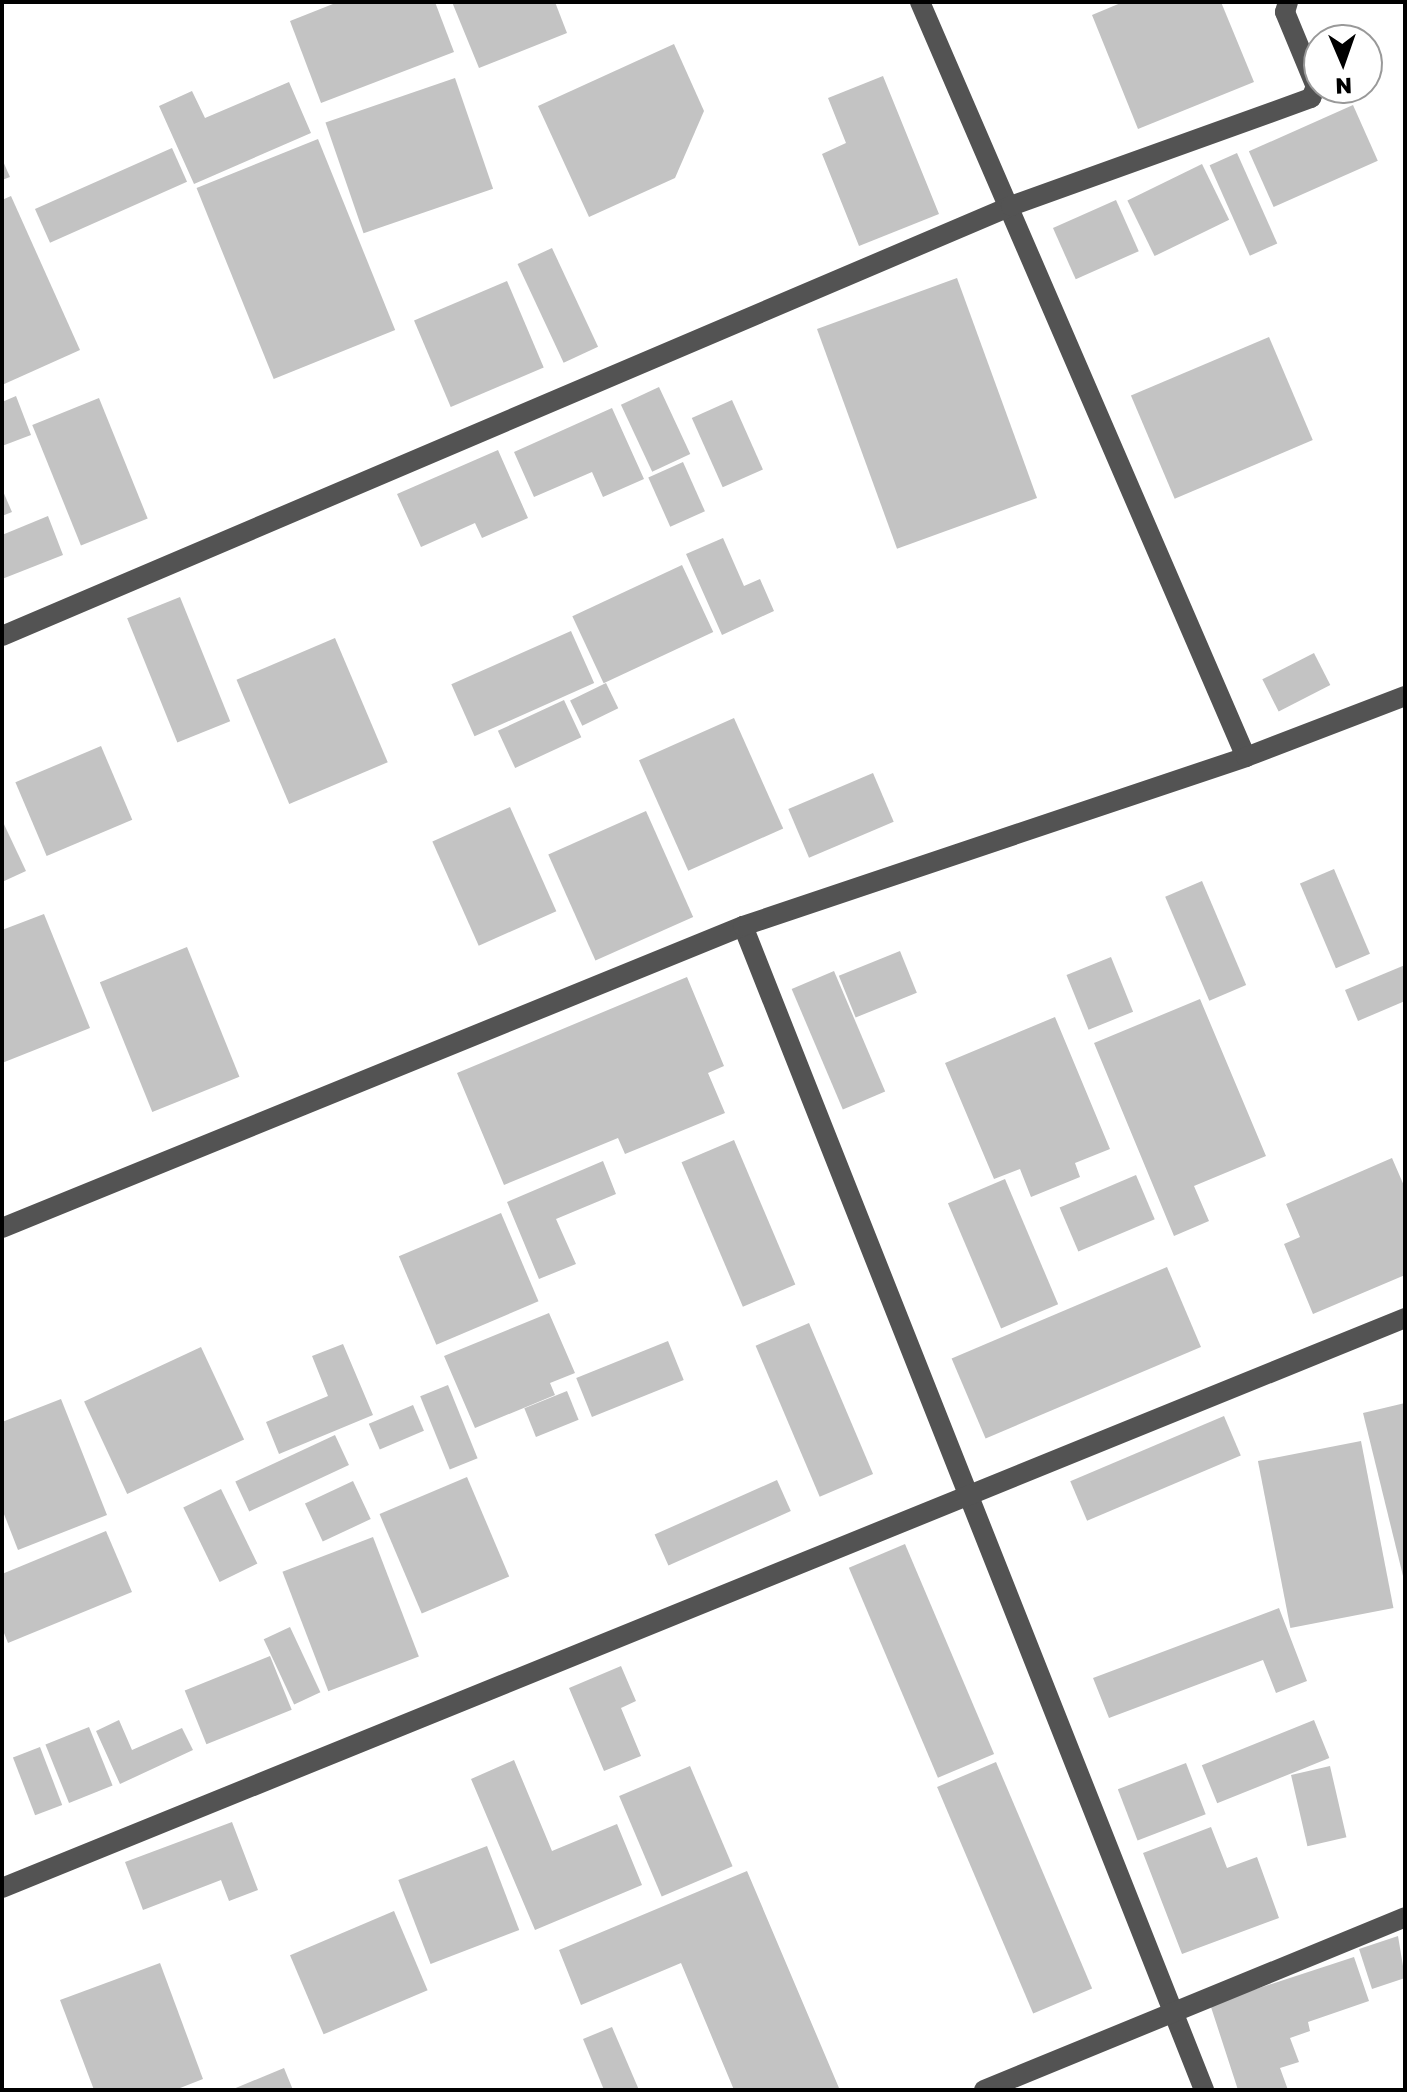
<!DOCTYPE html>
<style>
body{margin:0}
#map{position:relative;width:1407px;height:2092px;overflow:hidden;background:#fff;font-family:"Golos Text",sans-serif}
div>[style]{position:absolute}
.building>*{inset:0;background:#c3c3c3;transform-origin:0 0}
.minor>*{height:20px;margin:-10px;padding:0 10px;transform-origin:10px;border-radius:10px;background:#535353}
span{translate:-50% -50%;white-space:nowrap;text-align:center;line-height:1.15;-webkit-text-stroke:8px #fff;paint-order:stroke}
.frame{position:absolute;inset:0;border:4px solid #000;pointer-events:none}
.north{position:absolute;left:1303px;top:24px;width:80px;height:80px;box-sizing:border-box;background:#fff;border:2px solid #999;border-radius:50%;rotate:178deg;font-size:22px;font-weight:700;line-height:32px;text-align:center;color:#000}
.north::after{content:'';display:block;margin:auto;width:28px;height:36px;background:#000;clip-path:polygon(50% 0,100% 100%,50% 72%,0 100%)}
</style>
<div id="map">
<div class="building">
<i style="clip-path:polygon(338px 2px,435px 2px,454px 52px,321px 103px,290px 21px)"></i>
<i style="clip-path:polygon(452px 2px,555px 2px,567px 33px,479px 68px)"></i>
<i style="clip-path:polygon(1123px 2px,1221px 2px,1254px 82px,1138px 129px,1092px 15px)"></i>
<i style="clip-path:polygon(674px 44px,704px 111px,675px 178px,589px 217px,538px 106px)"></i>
<i style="clip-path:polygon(883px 76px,939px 214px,859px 246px,822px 154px,846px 143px,828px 98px)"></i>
<i style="left:455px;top:78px;width:117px;height:137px;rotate:71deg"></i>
<i style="clip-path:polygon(289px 82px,311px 133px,194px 184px,159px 106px,192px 91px,205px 118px)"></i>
<i style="left:1353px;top:105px;width:61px;height:114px;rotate:66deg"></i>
<i style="left:318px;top:139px;width:206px;height:131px;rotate:68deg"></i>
<i style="left:172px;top:148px;width:37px;height:150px;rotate:66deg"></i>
<i style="left:1237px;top:153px;width:99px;height:30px;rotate:66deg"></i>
<i style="clip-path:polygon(2px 159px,10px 177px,2px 180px)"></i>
<i style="left:1202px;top:164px;width:62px;height:83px;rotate:64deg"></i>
<i style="clip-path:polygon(11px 196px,80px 350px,2px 385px,2px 200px)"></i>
<i style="left:1116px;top:200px;width:56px;height:69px;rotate:66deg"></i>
<i style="left:552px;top:248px;width:109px;height:38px;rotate:65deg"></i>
<i style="left:957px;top:278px;width:234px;height:149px;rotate:70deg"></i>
<i style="left:507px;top:281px;width:94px;height:101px;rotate:67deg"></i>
<i style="left:1269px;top:337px;width:112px;height:150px;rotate:67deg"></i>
<i style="left:659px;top:387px;width:74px;height:42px;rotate:65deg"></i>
<i style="clip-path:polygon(16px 396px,31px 435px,2px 446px,2px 402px)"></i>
<i style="left:99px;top:398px;width:130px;height:72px;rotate:68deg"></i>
<i style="left:732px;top:400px;width:76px;height:44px;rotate:66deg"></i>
<i style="clip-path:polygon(612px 408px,644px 479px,603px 497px,592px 472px,534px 497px,514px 452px)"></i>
<i style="clip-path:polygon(498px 450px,528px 518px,482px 538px,475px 523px,421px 547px,397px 494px)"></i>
<i style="left:683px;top:462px;width:54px;height:38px;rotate:66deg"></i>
<i style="clip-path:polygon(2px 489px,12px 512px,2px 516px)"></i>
<i style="clip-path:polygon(48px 516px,63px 555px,2px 579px,2px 535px)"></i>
<i style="clip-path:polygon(723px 538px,744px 586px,760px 579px,774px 611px,722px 635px,686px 554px)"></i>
<i style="left:682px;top:565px;width:74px;height:121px;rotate:65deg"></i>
<i style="left:180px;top:597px;width:134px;height:57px;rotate:68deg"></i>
<i style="left:571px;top:631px;width:57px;height:131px;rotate:66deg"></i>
<i style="left:335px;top:638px;width:135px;height:107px;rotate:67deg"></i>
<i style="left:1314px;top:653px;width:36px;height:58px;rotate:63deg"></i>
<i style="left:606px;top:683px;width:28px;height:40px;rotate:64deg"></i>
<i style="left:564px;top:700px;width:41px;height:73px;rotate:65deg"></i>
<i style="left:734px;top:718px;width:121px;height:104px;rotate:66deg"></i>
<i style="left:101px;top:746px;width:80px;height:93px;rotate:67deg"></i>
<i style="left:873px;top:773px;width:53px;height:92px;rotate:67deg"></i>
<i style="left:510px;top:807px;width:114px;height:85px;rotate:66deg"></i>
<i style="left:646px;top:811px;width:116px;height:107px;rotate:66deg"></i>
<i style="clip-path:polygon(2px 820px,26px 871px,2px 882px)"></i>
<i style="left:1334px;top:869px;width:92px;height:37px;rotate:67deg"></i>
<i style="left:1202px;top:881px;width:113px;height:40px;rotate:67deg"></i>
<i style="clip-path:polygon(44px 914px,90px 1028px,2px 1063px,2px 930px)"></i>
<i style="left:187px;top:947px;width:140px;height:94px;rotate:68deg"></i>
<i style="left:900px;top:951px;width:45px;height:66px;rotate:68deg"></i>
<i style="left:1111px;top:957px;width:59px;height:48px;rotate:68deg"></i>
<i style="clip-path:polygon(1405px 965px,1405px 1001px,1358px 1021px,1345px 990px)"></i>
<i style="left:834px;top:971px;width:131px;height:46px;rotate:67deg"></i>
<i style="clip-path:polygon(687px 977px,724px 1066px,708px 1073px,725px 1113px,625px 1154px,618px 1138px,504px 1185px,457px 1073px)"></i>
<i style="clip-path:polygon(1200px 999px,1266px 1156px,1194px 1186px,1209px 1221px,1174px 1236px,1094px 1043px)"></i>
<i style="clip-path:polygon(1055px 1017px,1110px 1149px,1075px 1163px,1080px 1177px,1031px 1197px,1020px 1169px,994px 1179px,945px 1063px)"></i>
<i style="left:734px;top:1140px;width:157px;height:57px;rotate:67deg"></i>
<i style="clip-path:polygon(1392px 1158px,1405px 1188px,1405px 1275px,1313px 1314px,1284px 1244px,1300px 1237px,1286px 1204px)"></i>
<i style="clip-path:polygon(603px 1161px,616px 1194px,556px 1219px,576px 1264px,539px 1279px,507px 1202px)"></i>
<i style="left:1136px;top:1175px;width:48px;height:83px;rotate:67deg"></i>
<i style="left:1005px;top:1179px;width:136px;height:62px;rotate:67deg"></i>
<i style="left:501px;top:1213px;width:96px;height:111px;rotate:67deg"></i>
<i style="left:1167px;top:1267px;width:87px;height:234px;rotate:67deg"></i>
<i style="clip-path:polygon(549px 1313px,575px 1373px,550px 1383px,555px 1395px,475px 1428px,444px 1356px)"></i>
<i style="left:809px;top:1323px;width:164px;height:58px;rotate:67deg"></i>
<i style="left:668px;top:1341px;width:42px;height:99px;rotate:68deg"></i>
<i style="clip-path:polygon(343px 1344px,373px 1415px,279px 1454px,266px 1422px,328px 1396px,312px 1356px)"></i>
<i style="left:201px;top:1347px;width:102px;height:129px;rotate:65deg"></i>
<i style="left:448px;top:1385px;width:79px;height:30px;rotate:68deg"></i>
<i style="left:567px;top:1391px;width:31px;height:46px;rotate:68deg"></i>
<i style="clip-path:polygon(61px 1399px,107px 1515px,18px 1550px,2px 1509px,2px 1422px)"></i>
<i style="clip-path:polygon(1405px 1403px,1405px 1580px,1404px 1580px,1363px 1413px)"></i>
<i style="left:413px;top:1405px;width:28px;height:48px;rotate:67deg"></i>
<i style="left:1224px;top:1416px;width:43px;height:167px;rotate:67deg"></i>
<i style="left:335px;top:1435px;width:33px;height:110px;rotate:65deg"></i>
<i style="left:1361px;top:1441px;width:170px;height:105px;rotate:79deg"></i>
<i style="left:467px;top:1477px;width:108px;height:95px;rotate:67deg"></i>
<i style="left:777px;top:1480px;width:34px;height:134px;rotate:66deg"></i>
<i style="left:353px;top:1481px;width:42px;height:53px;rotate:65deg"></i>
<i style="left:221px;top:1489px;width:83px;height:42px;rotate:64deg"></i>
<i style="clip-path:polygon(106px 1531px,132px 1592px,8px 1643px,2px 1628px,2px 1574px)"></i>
<i style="left:373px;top:1537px;width:128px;height:97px;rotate:69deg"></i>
<i style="left:905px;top:1544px;width:228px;height:61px;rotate:67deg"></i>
<i style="clip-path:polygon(1279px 1608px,1307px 1681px,1276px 1693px,1263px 1660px,1109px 1718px,1093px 1678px)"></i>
<i style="left:290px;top:1627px;width:72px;height:29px;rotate:65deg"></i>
<i style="left:270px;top:1656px;width:58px;height:92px;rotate:68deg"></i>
<i style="clip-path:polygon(621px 1666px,636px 1701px,621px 1708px,641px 1756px,604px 1771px,569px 1688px)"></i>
<i style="clip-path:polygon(119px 1720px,132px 1750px,182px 1728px,193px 1750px,120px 1784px,96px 1731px)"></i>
<i style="left:1314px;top:1720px;width:41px;height:121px;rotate:68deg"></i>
<i style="left:89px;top:1727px;width:63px;height:47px;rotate:68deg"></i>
<i style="left:40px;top:1747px;width:62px;height:29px;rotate:69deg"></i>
<i style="clip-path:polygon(514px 1760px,552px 1851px,617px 1824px,642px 1885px,535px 1930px,471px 1779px)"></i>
<i style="left:996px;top:1762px;width:246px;height:64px;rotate:67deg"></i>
<i style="left:1186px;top:1763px;width:55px;height:73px;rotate:69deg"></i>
<i style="left:690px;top:1766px;width:109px;height:77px;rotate:67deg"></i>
<i style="left:1330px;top:1766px;width:73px;height:40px;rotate:77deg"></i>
<i style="clip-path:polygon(232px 1822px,258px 1890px,229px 1901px,221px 1880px,143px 1910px,125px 1862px)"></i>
<i style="clip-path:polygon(1211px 1827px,1227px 1868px,1257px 1857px,1279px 1918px,1182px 1954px,1143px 1853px)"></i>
<i style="left:487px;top:1846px;width:90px;height:95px;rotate:69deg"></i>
<i style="clip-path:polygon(747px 1871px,839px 2088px,834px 2090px,734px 2090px,681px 1963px,581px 2005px,559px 1950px)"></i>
<i style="left:394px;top:1911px;width:86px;height:113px;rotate:67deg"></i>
<i style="clip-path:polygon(1398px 1936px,1405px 1978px,1372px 1989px,1359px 1949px)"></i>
<i style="clip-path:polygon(1354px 1957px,1369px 2001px,1308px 2022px,1310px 2031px,1290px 2038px,1299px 2062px,1280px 2068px,1288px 2090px,1238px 2090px,1210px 2004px)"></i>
<i style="clip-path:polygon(160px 1963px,203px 2079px,175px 2090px,94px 2090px,60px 2000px)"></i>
<i style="clip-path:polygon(612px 2027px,639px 2090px,604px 2090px,583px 2039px)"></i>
<i style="clip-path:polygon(284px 2068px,293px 2090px,231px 2090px)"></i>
</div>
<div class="minor">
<i style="left:920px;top:2px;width:822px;rotate:66.65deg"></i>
<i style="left:2px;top:636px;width:1097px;rotate:-23.08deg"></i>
<i style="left:1011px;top:206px;width:319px;rotate:-19.8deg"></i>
<i style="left:1311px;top:98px;width:12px;rotate:-66deg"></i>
<i style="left:1316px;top:87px;width:81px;rotate:-112.5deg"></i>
<i style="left:1285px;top:12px;width:10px;rotate:-73deg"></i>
<i style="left:743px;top:926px;width:1252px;rotate:68.39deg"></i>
<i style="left:2px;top:1228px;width:800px;rotate:-22.17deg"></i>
<i style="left:743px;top:926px;width:531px;rotate:-18.57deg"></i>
<i style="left:1246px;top:757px;width:170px;rotate:-21deg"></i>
<i style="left:2px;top:1888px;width:1514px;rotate:-22.11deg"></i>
<i style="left:984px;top:2090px;width:455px;rotate:-22.3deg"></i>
</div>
<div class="frame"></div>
<div class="north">N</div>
</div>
